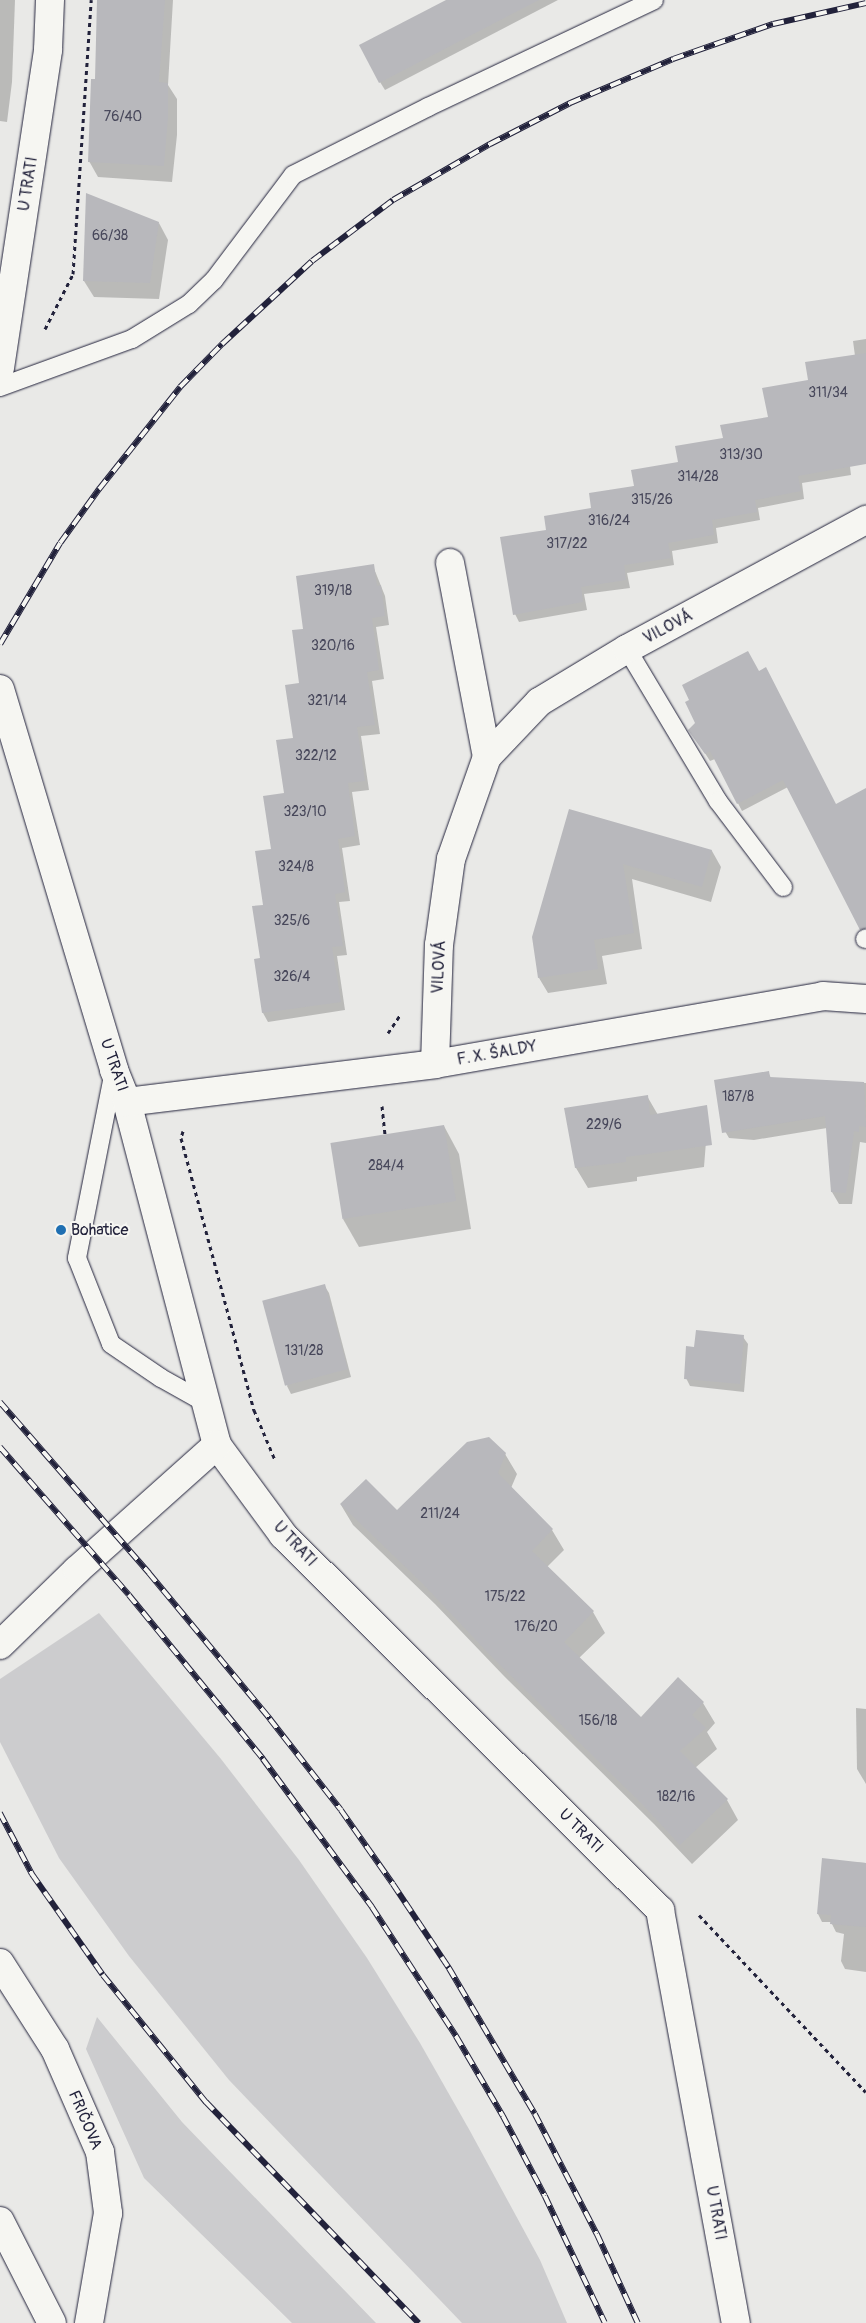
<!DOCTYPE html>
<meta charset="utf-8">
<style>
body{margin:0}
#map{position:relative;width:866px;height:2323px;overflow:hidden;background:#e9e9e7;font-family:Pangolin,sans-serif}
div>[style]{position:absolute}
.green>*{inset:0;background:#ccccce}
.shadow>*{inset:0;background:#0003}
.building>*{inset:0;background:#b8b8bc;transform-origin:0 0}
.path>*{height:3px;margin-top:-1.5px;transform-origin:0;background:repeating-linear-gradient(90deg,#22223b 0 4px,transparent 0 8px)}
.roads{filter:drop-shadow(0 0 1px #22223b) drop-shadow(0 0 1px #22223b)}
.service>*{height:18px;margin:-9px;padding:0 9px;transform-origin:9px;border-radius:9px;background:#f6f6f2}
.minor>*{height:28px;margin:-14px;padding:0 14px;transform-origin:14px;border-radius:14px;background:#f6f6f2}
.rail>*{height:5.5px;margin-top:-2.75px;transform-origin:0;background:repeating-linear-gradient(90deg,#f6f6f2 0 11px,#22223b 0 22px);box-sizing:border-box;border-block:1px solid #22223b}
.dots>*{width:14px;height:14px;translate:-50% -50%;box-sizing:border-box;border:2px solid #f6f6f2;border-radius:50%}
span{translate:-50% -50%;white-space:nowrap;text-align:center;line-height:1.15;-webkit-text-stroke:4px #f6f6f2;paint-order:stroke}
.number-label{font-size:14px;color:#48485b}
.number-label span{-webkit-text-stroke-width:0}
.street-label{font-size:16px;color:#22223b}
.poi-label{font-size:16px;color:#22223b}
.left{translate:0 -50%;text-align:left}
</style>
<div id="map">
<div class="green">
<i style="clip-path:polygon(99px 1613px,221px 1759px,299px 1860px,367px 1958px,420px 2043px,470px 2131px,540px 2260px,567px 2323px,462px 2323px,229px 2080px,129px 1956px,59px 1858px,0 1742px,0 1679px)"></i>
<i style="clip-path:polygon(97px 2017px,182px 2122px,376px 2323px,292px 2323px,144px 2178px,86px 2049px)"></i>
</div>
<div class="shadow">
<i style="clip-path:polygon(0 0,15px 0,12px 82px,7px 122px,0 121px)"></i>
<i style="clip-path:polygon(99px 0,173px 0,168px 85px,177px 99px,177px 135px,172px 182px,98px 177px,89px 161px,96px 80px)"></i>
<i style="clip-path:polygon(449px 0,558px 0,385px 90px,380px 82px)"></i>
<i style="clip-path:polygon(159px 223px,168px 240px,159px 299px,94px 297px,84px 281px)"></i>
<i style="clip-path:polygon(866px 339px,866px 456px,849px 458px,851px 475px,802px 483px,804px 499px,758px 508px,760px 520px,716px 528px,718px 543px,672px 551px,674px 565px,627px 573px,630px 588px,584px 594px,587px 610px,519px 622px,515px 614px,548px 531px,724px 439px,769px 418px,809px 381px,855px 356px,853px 341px)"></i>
<i style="clip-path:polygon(373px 566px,385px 596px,389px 625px,376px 627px,384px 679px,372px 681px,380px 734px,361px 736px,369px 790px,352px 792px,360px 845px,342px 848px,350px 901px,339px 902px,347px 955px,337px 956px,345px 1010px,268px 1022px,263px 1013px,255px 960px,262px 959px,264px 906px,295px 739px,305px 630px)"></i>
<i style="clip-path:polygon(690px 730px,836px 805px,866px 789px,866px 928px,862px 930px,858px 923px,788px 787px,742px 811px,715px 759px,710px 761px)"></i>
<i style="clip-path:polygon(570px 811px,712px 851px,721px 867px,711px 902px,632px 879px,642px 949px,602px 956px,607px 984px,548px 993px,539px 978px)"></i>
<i style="clip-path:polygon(768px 1072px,771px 1078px,866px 1083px,866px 1143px,860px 1142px,852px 1204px,839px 1204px,832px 1192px,827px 1128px,754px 1140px,729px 1138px,722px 1126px)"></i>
<i style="clip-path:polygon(647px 1096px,658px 1115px,707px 1129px,704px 1167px,637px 1177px,637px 1181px,588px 1188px,576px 1168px,565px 1109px)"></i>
<i style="clip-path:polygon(444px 1126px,459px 1154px,471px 1229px,359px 1247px,343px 1219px)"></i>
<i style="clip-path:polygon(324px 1285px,329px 1293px,351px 1377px,291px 1394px,287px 1386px)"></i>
<i style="clip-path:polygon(743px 1337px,748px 1344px,744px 1392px,690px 1386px,686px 1378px,695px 1348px)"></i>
<i style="clip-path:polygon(505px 1454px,517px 1474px,511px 1488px,552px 1530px,564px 1550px,547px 1567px,593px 1612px,605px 1633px,579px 1658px,641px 1719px,678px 1679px,703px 1703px,715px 1723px,707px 1732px,717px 1749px,695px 1768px,727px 1800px,738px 1820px,692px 1864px,654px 1824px,503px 1675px,435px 1604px,353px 1525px,341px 1505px,397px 1512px)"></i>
<i style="clip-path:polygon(856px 1708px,866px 1709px,866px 1784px,857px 1769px)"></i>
<i style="clip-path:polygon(823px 1860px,866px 1863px,866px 1972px,845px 1969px,841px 1961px,844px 1934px,836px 1932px,831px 1922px,822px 1922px,818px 1914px)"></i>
</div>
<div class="building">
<i style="clip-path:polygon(97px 0,165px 0,159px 82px,168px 83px,168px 118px,164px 166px,88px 162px,91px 79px,95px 79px)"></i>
<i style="clip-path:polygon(446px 0,539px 0,379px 83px,359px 45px)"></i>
<i style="clip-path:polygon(86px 193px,159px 222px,150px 283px,83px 281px)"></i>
<i style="clip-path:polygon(866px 353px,866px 464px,798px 476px,801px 491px,755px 500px,757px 512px,712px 520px,714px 535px,668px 543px,671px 558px,624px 565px,626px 580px,581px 587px,583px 602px,513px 615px,500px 537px,546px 530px,544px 516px,591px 508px,589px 493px,634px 486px,631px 470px,678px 462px,675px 446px,723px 438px,720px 425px,768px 417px,762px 388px,808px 380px,805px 362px)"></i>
<i style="clip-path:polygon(374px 564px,377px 586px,381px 585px,385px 616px,372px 618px,379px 670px,367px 672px,375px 725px,357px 727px,365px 781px,348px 783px,355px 836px,338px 839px,345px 892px,335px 894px,343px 946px,332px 947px,341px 1002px,262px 1013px,254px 959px,260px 958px,252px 906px,263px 905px,255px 851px,271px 849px,263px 796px,284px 793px,276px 740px,293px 738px,285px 685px,299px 683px,292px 630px,303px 629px,296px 576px)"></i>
<i style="clip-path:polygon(748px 651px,759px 671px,766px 667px,836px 804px,866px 788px,866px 928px,860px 930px,783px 780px,737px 804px,710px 751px,705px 754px,688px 730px,695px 723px,685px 702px,689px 700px,682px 685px)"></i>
<i style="clip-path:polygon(569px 809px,712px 850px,702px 887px,623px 864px,634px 933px,594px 940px,598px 969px,538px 978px,532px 937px)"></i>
<i style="clip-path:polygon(769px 1071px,770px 1077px,864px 1082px,866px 1127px,859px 1126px,859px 1132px,854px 1131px,846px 1193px,831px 1192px,825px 1116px,722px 1133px,714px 1080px)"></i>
<i style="clip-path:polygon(648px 1095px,650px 1115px,707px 1105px,712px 1145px,626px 1157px,626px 1162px,575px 1168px,564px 1108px)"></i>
<i style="left:444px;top:1125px;width:77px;height:115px;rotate:81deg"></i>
<i style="left:325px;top:1284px;width:88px;height:65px;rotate:75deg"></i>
<i style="clip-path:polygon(696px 1330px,744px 1335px,740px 1384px,684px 1379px,686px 1346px,694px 1347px)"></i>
<i style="clip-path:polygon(489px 1437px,506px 1453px,498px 1473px,553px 1529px,532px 1551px,594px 1611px,564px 1642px,641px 1717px,678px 1677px,704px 1702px,692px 1715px,706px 1728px,680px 1751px,728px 1799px,680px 1845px,641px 1803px,490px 1655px,422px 1583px,340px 1504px,366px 1479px,397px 1510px,467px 1442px)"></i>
<i style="clip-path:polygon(822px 1858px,866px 1863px,866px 1927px,830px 1924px,831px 1915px,817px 1914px)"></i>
</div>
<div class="path">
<i style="left:45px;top:329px;width:62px;rotate:-63deg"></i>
<i style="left:73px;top:274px;width:275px;rotate:-86.2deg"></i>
<i style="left:388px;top:1033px;width:22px;rotate:-56deg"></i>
<i style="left:382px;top:1106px;width:29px;rotate:84deg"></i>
<i style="left:183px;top:1131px;width:7px;rotate:106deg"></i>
<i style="left:181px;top:1138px;width:282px;rotate:75deg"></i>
<i style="left:254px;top:1410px;width:54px;rotate:67.2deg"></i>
<i style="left:699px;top:1915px;width:243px;rotate:46.7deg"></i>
</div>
<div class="roads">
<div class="service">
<i style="left:0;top:387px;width:140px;rotate:-20deg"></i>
<i style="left:132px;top:339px;width:67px;rotate:-31.6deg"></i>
<i style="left:189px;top:304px;width:35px;rotate:-44deg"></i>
<i style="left:214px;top:280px;width:131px;rotate:-53deg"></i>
<i style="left:293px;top:175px;width:151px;rotate:-26.7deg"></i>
<i style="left:428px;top:107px;width:250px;rotate:-25.3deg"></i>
<i style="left:627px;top:649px;width:177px;rotate:59.1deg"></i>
<i style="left:718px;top:801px;width:108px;rotate:52.9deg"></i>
<i style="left:865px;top:939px;width:1px;rotate:-45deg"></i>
<i style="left:114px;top:1071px;width:191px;rotate:101.2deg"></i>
<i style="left:77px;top:1258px;width:92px;rotate:68.4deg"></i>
<i style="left:111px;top:1344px;width:60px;rotate:34.2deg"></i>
<i style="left:161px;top:1378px;width:51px;rotate:29.1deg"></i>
</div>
<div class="minor">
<i style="left:0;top:368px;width:322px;rotate:-81.4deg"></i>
<i style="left:48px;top:50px;width:50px;rotate:-87.7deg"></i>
<i style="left:450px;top:563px;width:197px;rotate:79.2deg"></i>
<i style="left:0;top:689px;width:398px;rotate:73.3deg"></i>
<i style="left:114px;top:1070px;width:35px;rotate:68deg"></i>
<i style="left:127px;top:1102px;width:355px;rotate:75.3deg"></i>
<i style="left:217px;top:1445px;width:112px;rotate:53.7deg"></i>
<i style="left:283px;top:1535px;width:532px;rotate:44.85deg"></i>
<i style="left:660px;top:1910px;width:420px;rotate:79.6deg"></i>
<i style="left:435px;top:1064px;width:119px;rotate:-88.1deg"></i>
<i style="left:439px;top:945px;width:87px;rotate:-82.1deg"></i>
<i style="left:451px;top:859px;width:108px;rotate:-70.6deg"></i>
<i style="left:487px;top:757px;width:76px;rotate:-46.6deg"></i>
<i style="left:539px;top:702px;width:103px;rotate:-31.1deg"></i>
<i style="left:627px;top:649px;width:272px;rotate:-28.4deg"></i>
<i style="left:127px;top:1102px;width:310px;rotate:-7deg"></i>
<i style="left:435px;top:1064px;width:394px;rotate:-9.9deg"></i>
<i style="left:823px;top:996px;width:43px;rotate:4deg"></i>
<i style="left:0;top:1645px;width:107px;rotate:-44.2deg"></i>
<i style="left:77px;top:1570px;width:188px;rotate:-41.8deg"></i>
<i style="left:0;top:1963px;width:102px;rotate:57.4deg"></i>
<i style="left:55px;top:2049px;width:112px;rotate:66.4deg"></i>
<i style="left:100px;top:2152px;width:62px;rotate:82.5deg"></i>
<i style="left:108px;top:2213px;width:112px;rotate:99.8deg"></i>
<i style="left:0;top:2221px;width:114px;rotate:63deg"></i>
</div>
</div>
<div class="rail">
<i style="left:0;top:644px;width:117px;rotate:-59.3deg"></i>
<i style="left:60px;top:543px;width:67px;rotate:-54.2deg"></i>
<i style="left:99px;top:489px;width:130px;rotate:-51.5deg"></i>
<i style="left:180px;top:387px;width:60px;rotate:-45.7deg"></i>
<i style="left:222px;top:344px;width:122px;rotate:-42.7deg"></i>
<i style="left:312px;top:261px;width:101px;rotate:-37deg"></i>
<i style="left:393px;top:200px;width:112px;rotate:-30deg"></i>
<i style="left:490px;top:144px;width:90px;rotate:-27.1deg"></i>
<i style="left:570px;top:103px;width:112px;rotate:-23.1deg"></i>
<i style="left:673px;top:59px;width:106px;rotate:-19.3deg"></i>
<i style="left:773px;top:24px;width:95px;rotate:-12.7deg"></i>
<i style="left:0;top:1402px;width:227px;rotate:48.9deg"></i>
<i style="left:149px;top:1573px;width:190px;rotate:50.3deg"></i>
<i style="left:270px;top:1719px;width:115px;rotate:52deg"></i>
<i style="left:341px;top:1810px;width:90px;rotate:54.9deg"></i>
<i style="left:393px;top:1884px;width:101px;rotate:56.3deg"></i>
<i style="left:449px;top:1968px;width:169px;rotate:59.5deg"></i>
<i style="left:535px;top:2114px;width:135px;rotate:62.7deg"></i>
<i style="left:597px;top:2234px;width:98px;rotate:65.3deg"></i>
<i style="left:0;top:1447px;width:196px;rotate:48.9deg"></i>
<i style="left:129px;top:1595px;width:212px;rotate:50.7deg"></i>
<i style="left:263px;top:1759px;width:184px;rotate:53.6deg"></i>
<i style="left:372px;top:1907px;width:154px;rotate:56.9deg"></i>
<i style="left:456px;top:2036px;width:93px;rotate:59.6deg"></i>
<i style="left:503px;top:2116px;width:90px;rotate:62.3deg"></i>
<i style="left:545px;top:2196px;width:140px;rotate:64.7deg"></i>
<i style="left:0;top:1813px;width:69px;rotate:62.3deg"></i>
<i style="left:32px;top:1874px;width:123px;rotate:54.9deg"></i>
<i style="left:103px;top:1975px;width:164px;rotate:51deg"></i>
<i style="left:206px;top:2102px;width:307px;rotate:46.1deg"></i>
</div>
<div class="dots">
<i style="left:61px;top:1230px;background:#1f6fb2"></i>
</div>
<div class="number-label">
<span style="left:123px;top:117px">76/40</span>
<span style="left:110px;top:236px">66/38</span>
<span style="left:828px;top:393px">311/34</span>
<span style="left:741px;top:455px">313/30</span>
<span style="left:698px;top:477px">314/28</span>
<span style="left:652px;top:500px">315/26</span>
<span style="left:609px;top:521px">316/24</span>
<span style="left:567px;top:544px">317/22</span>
<span style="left:333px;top:591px">319/18</span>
<span style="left:333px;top:646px">320/16</span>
<span style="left:327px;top:701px">321/14</span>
<span style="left:316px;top:756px">322/12</span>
<span style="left:305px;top:812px">323/10</span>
<span style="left:296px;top:867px">324/8</span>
<span style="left:292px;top:921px">325/6</span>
<span style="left:292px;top:977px">326/4</span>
<span style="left:738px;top:1097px">187/8</span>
<span style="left:604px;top:1125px">229/6</span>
<span style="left:386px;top:1166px">284/4</span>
<span style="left:304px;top:1351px">131/28</span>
<span style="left:440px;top:1514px">211/24</span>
<span style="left:505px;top:1597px">175/22</span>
<span style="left:536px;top:1627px">176/20</span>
<span style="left:598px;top:1721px">156/18</span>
<span style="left:676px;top:1797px">182/16</span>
</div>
<div class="street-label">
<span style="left:28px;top:184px;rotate:-81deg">U TRATI</span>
<span style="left:668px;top:627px;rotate:-28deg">VILOVÁ</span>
<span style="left:439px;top:967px;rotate:-87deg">VILOVÁ</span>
<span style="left:497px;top:1053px;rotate:-10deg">F. X. ŠALDY</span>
<span style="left:114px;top:1065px;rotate:71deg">U TRATI</span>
<span style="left:295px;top:1544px;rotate:47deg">U TRATI</span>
<span style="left:581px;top:1831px;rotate:45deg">U TRATI</span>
<span style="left:85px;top:2120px;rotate:67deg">FRIČOVA</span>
<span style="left:716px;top:2213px;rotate:80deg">U TRATI</span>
</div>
<div class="poi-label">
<span class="left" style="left:71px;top:1230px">Bohatice</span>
</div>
</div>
